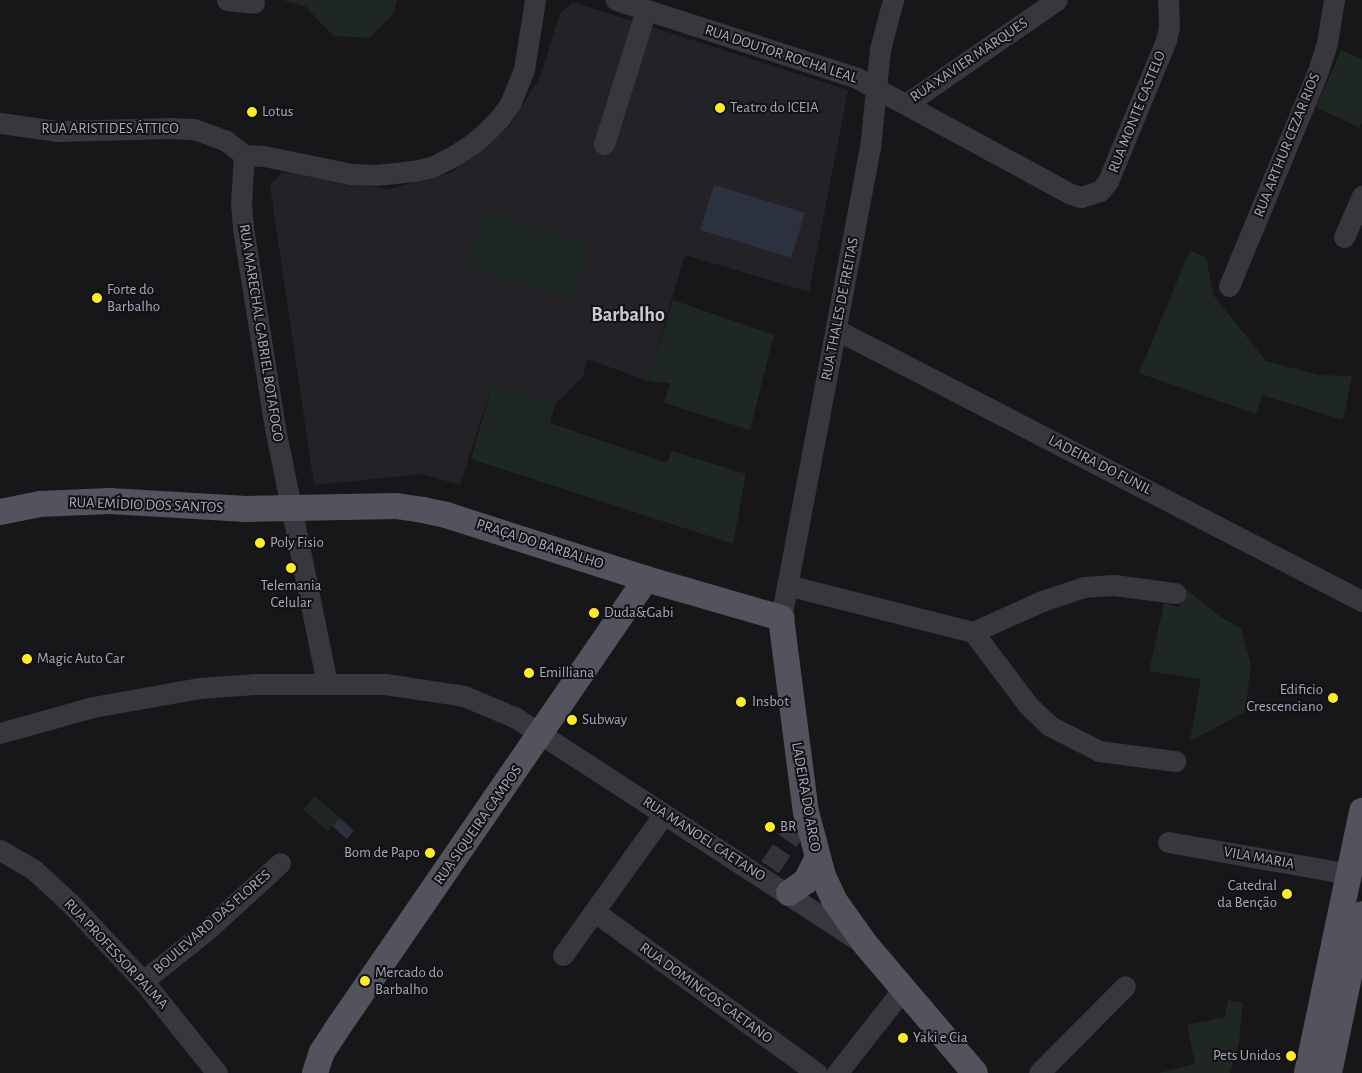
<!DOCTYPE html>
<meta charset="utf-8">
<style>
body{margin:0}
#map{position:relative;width:1362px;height:1073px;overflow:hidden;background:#171619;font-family:"Alegreya Sans",sans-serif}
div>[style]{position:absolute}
.built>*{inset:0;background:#232226}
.green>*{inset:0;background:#1e2721;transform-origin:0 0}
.water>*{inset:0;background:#2b313e;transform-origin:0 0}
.minor-tunnel>*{height:21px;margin-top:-10.5px;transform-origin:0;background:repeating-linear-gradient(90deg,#343339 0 21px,transparent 0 32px)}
.minor>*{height:21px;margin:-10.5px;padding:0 10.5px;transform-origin:10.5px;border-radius:10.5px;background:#38373e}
.major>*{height:26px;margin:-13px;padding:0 13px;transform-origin:13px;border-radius:13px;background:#53535d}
.dots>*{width:14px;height:14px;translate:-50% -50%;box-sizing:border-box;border:2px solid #121114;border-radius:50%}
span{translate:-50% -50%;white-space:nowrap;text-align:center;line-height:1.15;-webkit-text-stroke:4px #121114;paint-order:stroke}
.street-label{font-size:15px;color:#a7a8ba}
.poi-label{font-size:15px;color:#a7a8ba}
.left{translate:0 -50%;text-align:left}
.right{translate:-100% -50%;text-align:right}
.district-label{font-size:20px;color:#c9c9d5;font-weight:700}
</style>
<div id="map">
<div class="built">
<i style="clip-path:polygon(573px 2px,848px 90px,809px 292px,685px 255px,648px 381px,587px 359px,583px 376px,555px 405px,492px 385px,460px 485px,422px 474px,314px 485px,270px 186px,282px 172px,389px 189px,451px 173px,511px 124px,540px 77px,560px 13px)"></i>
</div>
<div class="green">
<i style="clip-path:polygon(283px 0,397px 0,393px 14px,370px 38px,333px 36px,306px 7px)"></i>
<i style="clip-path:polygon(1341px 50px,1362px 59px,1362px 123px,1359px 128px,1316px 107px)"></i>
<i style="left:485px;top:212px;width:108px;height:56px;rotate:18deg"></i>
<i style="clip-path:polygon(1190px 250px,1206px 258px,1214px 296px,1266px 361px,1319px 375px,1352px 376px,1343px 420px,1262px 395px,1256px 414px,1139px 373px)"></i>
<i style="clip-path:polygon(673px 300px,774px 335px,750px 430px,664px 403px,670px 383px,648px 381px)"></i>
<i style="clip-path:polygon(492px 385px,555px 405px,550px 423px,667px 463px,672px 451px,746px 474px,733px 544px,471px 459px)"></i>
<i style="clip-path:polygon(1186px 589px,1221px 617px,1241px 628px,1251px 665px,1245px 712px,1190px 741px,1201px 679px,1149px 671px,1164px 603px,1179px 607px)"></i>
<i style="left:315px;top:796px;width:33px;height:18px;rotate:41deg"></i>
<i style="clip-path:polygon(1228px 1000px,1243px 1003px,1239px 1042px,1230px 1073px,1158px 1073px,1195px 1064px,1187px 1025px,1225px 1017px)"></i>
</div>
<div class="water">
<i style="left:714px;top:185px;width:95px;height:47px;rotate:17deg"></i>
<i style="left:340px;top:818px;width:19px;height:11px;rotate:43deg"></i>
</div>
<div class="minor-tunnel">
<i style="left:770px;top:867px;width:50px;rotate:-56.3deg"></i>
</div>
<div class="minor">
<i style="left:227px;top:0;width:27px;rotate:6deg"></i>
<i style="left:616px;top:0;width:253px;rotate:17.9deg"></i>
<i style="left:857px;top:78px;width:243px;rotate:28.5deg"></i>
<i style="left:1071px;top:194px;width:10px;rotate:17deg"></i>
<i style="left:1081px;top:197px;width:20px;rotate:-18deg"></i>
<i style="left:1100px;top:191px;width:13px;rotate:-51deg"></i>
<i style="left:1108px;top:181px;width:152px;rotate:-67.6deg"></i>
<i style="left:1166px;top:40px;width:13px;rotate:-77deg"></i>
<i style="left:1169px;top:27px;width:27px;rotate:-92deg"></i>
<i style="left:906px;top:104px;width:183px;rotate:-34.6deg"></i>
<i style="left:0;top:123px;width:59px;rotate:7.9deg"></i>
<i style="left:58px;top:131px;width:114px;rotate:-1.5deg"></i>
<i style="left:172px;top:128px;width:22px;rotate:3deg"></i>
<i style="left:194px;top:129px;width:33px;rotate:20deg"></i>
<i style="left:225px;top:140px;width:24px;rotate:38deg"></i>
<i style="left:604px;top:144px;width:140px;rotate:-72.6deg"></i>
<i style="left:244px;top:155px;width:49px;rotate:93.5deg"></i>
<i style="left:241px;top:204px;width:24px;rotate:85deg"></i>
<i style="left:243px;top:228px;width:208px;rotate:80.9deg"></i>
<i style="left:276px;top:433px;width:255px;rotate:78.5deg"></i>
<i style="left:244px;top:155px;width:20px;rotate:3deg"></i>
<i style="left:264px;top:156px;width:89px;rotate:11.7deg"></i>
<i style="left:351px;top:174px;width:25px;rotate:2deg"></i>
<i style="left:376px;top:175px;width:38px;rotate:-6deg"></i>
<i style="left:414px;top:171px;width:18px;rotate:-13deg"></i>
<i style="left:432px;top:167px;width:20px;rotate:-27deg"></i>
<i style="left:450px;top:158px;width:25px;rotate:-32deg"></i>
<i style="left:471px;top:145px;width:23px;rotate:-41deg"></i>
<i style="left:488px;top:130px;width:16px;rotate:-45deg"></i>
<i style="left:499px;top:119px;width:19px;rotate:-54deg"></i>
<i style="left:510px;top:104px;width:38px;rotate:-68deg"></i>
<i style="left:524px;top:69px;width:70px;rotate:-80.9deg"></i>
<i style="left:1344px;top:237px;width:45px;rotate:-66.3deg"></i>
<i style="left:1229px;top:286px;width:230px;rotate:-67.5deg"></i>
<i style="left:1317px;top:74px;width:33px;rotate:-72deg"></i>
<i style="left:1327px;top:43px;width:44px;rotate:-80.8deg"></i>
<i style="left:837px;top:330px;width:591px;rotate:27.3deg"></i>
<i style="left:787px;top:585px;width:192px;rotate:14.2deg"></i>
<i style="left:781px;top:618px;width:478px;rotate:-79.3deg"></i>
<i style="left:870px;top:148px;width:100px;rotate:-84.2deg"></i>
<i style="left:880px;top:49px;width:51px;rotate:-75.1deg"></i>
<i style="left:973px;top:632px;width:91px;rotate:53deg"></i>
<i style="left:1028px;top:705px;width:30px;rotate:44deg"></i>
<i style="left:1050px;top:726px;width:55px;rotate:27deg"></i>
<i style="left:1099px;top:751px;width:77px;rotate:7.5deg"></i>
<i style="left:973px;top:632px;width:76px;rotate:-24.2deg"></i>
<i style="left:1042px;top:601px;width:44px;rotate:-18.4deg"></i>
<i style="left:1084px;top:587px;width:30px;rotate:-4deg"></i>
<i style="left:1114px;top:585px;width:62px;rotate:7.5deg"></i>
<i style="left:0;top:733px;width:97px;rotate:-15.6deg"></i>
<i style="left:93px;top:707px;width:109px;rotate:-10.1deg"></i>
<i style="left:200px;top:688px;width:56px;rotate:-4.1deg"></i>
<i style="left:256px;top:684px;width:129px"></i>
<i style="left:385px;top:684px;width:80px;rotate:8.6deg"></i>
<i style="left:464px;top:696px;width:56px;rotate:22.9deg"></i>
<i style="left:516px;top:718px;width:408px;rotate:33deg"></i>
<i style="left:1168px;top:842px;width:184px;rotate:10deg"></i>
<i style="left:0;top:850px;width:39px;rotate:30deg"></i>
<i style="left:34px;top:870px;width:47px;rotate:42.4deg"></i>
<i style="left:69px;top:902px;width:108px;rotate:46.9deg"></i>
<i style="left:143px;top:981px;width:118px;rotate:51.2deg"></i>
<i style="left:595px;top:912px;width:274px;rotate:36deg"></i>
<i style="left:563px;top:955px;width:173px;rotate:-54.4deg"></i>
<i style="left:143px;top:981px;width:82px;rotate:-38.6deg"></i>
<i style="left:207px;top:930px;width:99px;rotate:-42.5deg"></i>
<i style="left:837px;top:1073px;width:107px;rotate:-51.8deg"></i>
<i style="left:1039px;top:1073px;width:122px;rotate:-45.3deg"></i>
</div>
<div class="major">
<i style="left:0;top:512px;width:41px;rotate:-11.3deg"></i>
<i style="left:40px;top:504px;width:70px;rotate:-2.5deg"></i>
<i style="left:110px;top:501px;width:136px;rotate:3.4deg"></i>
<i style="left:246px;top:509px;width:150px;rotate:-1.1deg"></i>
<i style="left:396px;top:506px;width:27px;rotate:8deg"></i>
<i style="left:423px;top:510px;width:24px;rotate:12deg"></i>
<i style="left:446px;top:515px;width:210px;rotate:17.7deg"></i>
<i style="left:646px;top:579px;width:141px;rotate:16.1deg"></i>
<i style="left:781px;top:618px;width:196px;rotate:82.7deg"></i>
<i style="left:806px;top:812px;width:66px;rotate:75.1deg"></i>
<i style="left:823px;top:876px;width:26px;rotate:65deg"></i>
<i style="left:834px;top:900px;width:55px;rotate:54.6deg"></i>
<i style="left:866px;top:945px;width:168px;rotate:49.6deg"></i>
<i style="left:789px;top:893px;width:21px;rotate:-35deg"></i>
<i style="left:806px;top:881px;width:25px;rotate:-63deg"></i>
<i style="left:315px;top:1073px;width:22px;rotate:-72deg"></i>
<i style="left:322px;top:1052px;width:35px;rotate:-57deg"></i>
<i style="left:341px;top:1023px;width:539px;rotate:-55.51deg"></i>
<i style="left:1307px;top:1073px;width:268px;rotate:-78.1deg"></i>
<i style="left:1329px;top:1073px;width:162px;rotate:-78.3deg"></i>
</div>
<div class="dots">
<i style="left:720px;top:108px;background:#ffeb28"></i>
<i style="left:252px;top:112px;background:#ffeb28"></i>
<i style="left:97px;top:298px;background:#ffeb28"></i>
<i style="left:260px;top:543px;background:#ffeb28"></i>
<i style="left:291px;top:568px;background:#ffeb28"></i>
<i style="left:594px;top:613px;background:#ffeb28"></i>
<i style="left:27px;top:659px;background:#ffeb28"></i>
<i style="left:529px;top:673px;background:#ffeb28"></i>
<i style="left:1333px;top:698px;background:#ffeb28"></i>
<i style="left:741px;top:702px;background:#ffeb28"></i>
<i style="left:572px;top:720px;background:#ffeb28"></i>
<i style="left:770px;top:827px;background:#ffeb28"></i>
<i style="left:430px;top:853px;background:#ffeb28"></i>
<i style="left:1287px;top:894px;background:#ffeb28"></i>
<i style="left:365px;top:981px;background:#ffeb28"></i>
<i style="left:903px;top:1038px;background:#ffeb28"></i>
<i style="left:1291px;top:1056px;background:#ffeb28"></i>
</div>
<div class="street-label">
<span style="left:781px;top:54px;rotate:18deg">RUA DOUTOR ROCHA LEAL</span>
<span style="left:969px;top:60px;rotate:-34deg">RUA XAVIER MARQUES</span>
<span style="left:1137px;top:112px;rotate:-68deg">RUA MONTE CASTELO</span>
<span style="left:110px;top:129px">RUA ARISTIDES ÁTTICO</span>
<span style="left:1287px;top:145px;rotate:-68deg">RUA ARTHUR CEZAR RIOS</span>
<span style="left:840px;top:309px;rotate:-79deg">RUA THALES DE FREITAS</span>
<span style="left:261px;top:333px;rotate:81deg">RUA MARECHAL GABRIEL BOTAFOGO</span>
<span style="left:1100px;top:465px;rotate:27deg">LADEIRA DO FUNIL</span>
<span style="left:146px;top:505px;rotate:2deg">RUA EMÍDIO DOS SANTOS</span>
<span style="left:540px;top:544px;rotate:18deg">PRAÇA DO BARBALHO</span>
<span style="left:806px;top:797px;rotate:80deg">LADEIRA DO ARCO</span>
<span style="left:478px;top:825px;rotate:-55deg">RUA SIQUEIRA CAMPOS</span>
<span style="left:704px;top:839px;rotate:33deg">RUA MANOEL CAETANO</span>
<span style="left:1259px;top:858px;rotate:10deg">VILA MARIA</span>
<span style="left:212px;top:922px;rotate:-41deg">BOULEVARD DAS FLORES</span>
<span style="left:116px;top:954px;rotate:47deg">RUA PROFESSOR PALMA</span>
<span style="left:706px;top:993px;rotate:36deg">RUA DOMINGOS CAETANO</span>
</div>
<div class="poi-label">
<span class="left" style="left:730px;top:108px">Teatro do ICEIA</span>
<span class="left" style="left:262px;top:112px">Lotus</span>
<span class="left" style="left:107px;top:298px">Forte do<br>Barbalho</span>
<span class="left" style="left:270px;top:543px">Poly Fisio</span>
<span style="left:291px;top:594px">Telemania<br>Celular</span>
<span class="left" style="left:604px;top:613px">Duda&amp;Gabi</span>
<span class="left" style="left:37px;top:659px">Magic Auto Car</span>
<span class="left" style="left:539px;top:673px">Emilliana</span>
<span class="right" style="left:1323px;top:698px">Edificio<br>Crescenciano</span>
<span class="left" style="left:752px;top:702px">Insbot</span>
<span class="left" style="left:582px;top:720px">Subway</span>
<span class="left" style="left:780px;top:827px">BR</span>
<span class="right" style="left:420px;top:853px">Bom de Papo</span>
<span class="right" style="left:1277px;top:894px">Catedral<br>da Benção</span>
<span class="left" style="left:375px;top:981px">Mercado do<br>Barbalho</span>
<span class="left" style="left:913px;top:1038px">Yaki e Cia</span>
<span class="right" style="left:1281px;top:1056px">Pets Unidos</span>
</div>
<div class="district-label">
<span style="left:628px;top:315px">Barbalho</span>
</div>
</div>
